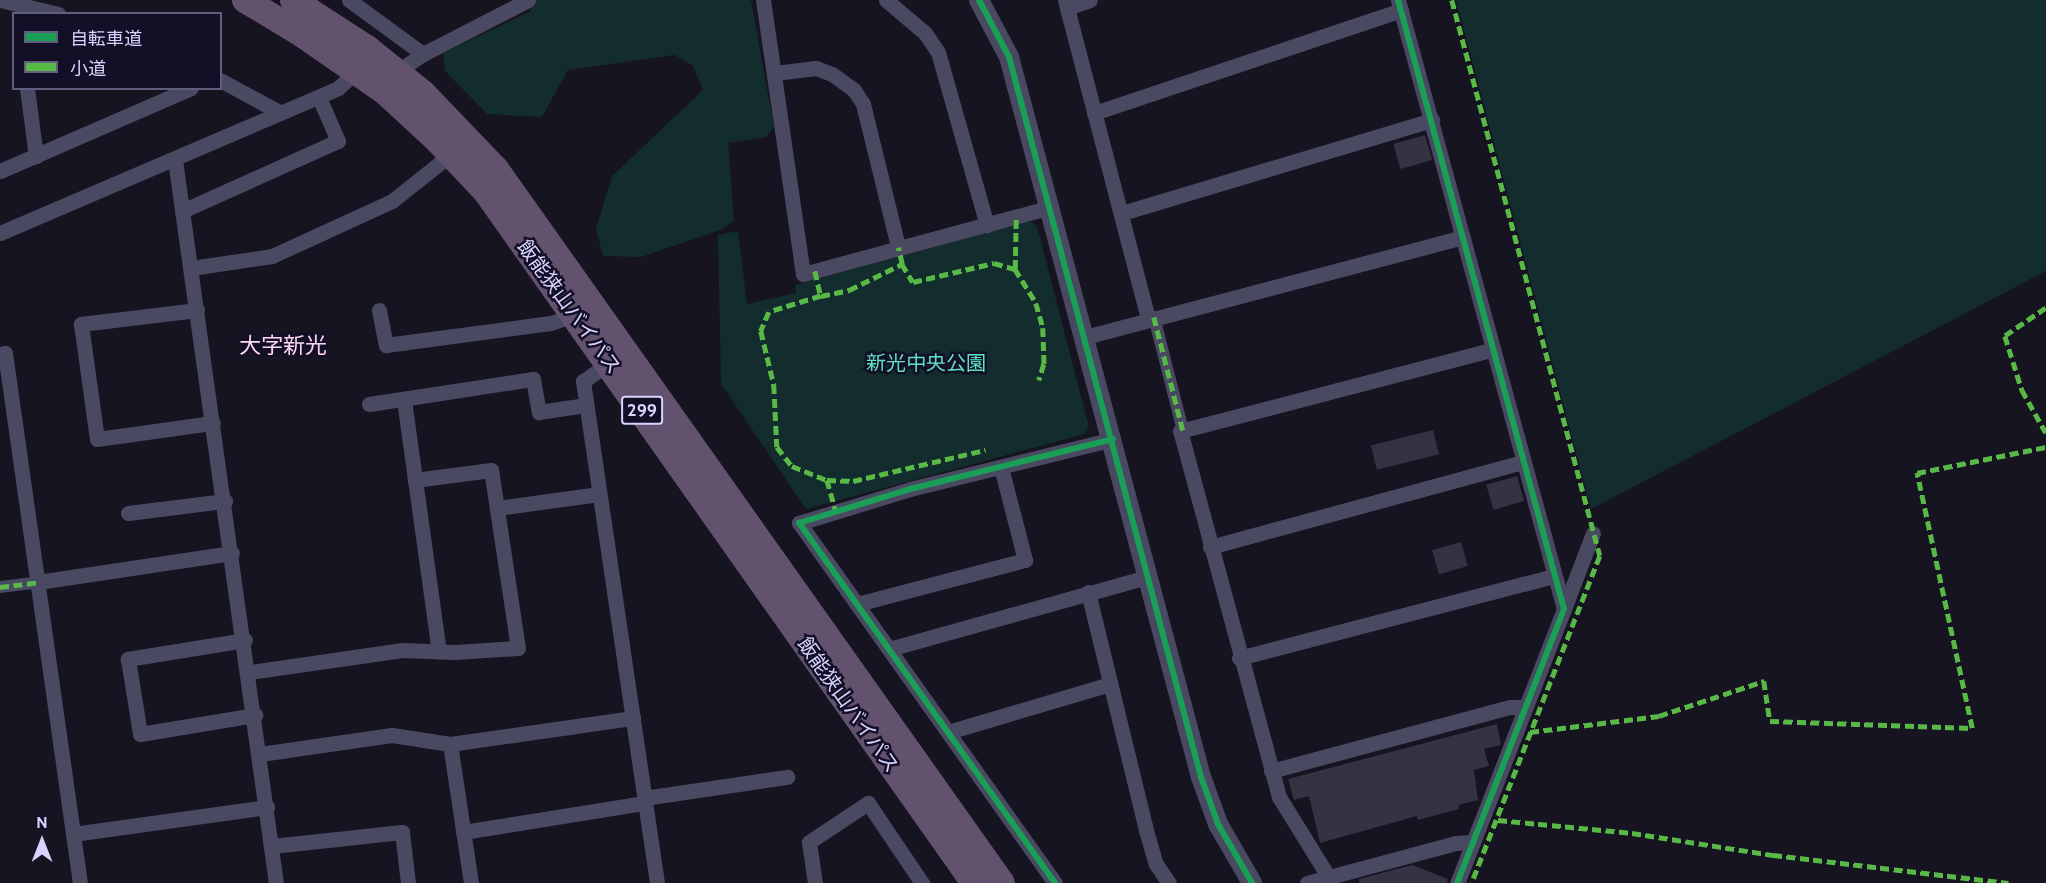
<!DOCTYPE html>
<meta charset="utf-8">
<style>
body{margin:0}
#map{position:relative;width:2046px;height:883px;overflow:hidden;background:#161421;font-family:Cabin,"Noto Sans JP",sans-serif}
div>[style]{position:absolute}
.green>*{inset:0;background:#132c2d}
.building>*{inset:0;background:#343243;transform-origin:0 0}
.pedestrian>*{height:12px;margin:-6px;padding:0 6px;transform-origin:6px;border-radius:6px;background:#4a4962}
.minor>*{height:15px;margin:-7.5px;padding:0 7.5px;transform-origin:7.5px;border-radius:7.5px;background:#4a4962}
.tertiary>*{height:20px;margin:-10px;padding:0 10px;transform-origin:10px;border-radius:10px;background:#4a4962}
.trunk>*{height:26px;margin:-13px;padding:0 13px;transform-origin:13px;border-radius:13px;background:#62526e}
.quiet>*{height:4.5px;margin-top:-2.25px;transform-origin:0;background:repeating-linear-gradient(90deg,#58b947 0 9px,transparent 0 13.5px)}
.cycleway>*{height:6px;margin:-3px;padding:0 3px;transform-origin:3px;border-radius:3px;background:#1a9f57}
span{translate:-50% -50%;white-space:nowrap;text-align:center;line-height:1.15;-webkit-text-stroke:5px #130f26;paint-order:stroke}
.shield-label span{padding:2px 4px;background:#130f26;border:2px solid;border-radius:4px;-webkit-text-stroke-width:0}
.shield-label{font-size:18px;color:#d9d4ff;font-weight:700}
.street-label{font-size:20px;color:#d9d4ff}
.park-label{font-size:20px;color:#5fe0c0}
.quarter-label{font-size:22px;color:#ffd6f0}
.legend{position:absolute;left:12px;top:12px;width:210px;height:78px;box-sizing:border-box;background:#130f26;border:2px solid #625e7d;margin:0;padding:8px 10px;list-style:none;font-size:18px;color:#d9d4ff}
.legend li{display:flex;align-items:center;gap:12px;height:30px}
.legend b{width:30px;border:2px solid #625e7d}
.north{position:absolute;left:12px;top:811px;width:60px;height:60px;-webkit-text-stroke:4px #130f26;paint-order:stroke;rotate:0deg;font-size:16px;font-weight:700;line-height:24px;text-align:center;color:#d9d4ff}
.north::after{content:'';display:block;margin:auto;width:21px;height:27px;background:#d9d4ff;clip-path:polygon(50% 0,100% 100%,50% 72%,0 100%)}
</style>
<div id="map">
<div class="green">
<i style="clip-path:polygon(531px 0,751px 0,774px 127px,766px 137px,728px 143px,734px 220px,723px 229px,641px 257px,603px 256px,596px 229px,612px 176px,703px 90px,693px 66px,675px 55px,568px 70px,542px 117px,487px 114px,445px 71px,443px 53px,531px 11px)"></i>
<i style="clip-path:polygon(1456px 0,2046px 0,2046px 271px,1591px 509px)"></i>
<i style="clip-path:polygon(1030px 221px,1037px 226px,1089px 427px,1085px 434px,806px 509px,721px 384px,718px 235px,738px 231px,747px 304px,796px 293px,795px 285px)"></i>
</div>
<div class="building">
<i style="left:1425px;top:135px;width:26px;height:33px;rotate:74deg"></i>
<i style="left:1433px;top:430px;width:25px;height:64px;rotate:76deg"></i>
<i style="left:1517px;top:476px;width:26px;height:32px;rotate:74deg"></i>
<i style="left:1461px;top:542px;width:25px;height:30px;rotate:74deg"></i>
<i style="clip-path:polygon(1497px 724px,1501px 745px,1484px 749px,1489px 766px,1474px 770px,1478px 800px,1458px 805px,1459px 809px,1418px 820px,1417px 816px,1320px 843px,1309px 796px,1294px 800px,1288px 779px)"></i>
<i style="clip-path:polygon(1412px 865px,1448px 879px,1447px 883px,1359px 883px,1359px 879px)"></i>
</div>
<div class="pedestrian">
<i style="left:1154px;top:317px;width:118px;rotate:75.7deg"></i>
<i style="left:0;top:587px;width:38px;rotate:-7deg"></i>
</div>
<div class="minor">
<i style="left:0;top:0;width:60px;rotate:13.6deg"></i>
<i style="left:349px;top:0;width:92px;rotate:36.1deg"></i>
<i style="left:763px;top:0;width:277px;rotate:81.7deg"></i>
<i style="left:803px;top:274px;width:257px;rotate:-15.1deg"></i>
<i style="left:886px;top:0;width:51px;rotate:40.2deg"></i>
<i style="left:925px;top:33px;width:23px;rotate:56deg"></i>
<i style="left:938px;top:52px;width:180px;rotate:74.2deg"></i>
<i style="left:1065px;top:0;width:330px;rotate:75.4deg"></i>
<i style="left:1398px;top:0;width:631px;rotate:74.75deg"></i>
<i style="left:1564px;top:609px;width:294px;rotate:111.3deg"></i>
<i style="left:1067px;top:8px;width:24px;rotate:-19deg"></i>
<i style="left:397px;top:72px;width:32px;rotate:-35deg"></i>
<i style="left:423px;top:54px;width:118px;rotate:-27.2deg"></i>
<i style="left:775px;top:73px;width:41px;rotate:-7deg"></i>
<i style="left:816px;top:68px;width:17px;rotate:21deg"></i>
<i style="left:832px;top:74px;width:27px;rotate:36deg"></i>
<i style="left:854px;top:90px;width:17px;rotate:57deg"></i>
<i style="left:863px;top:104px;width:147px;rotate:76.2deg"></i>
<i style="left:220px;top:80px;width:69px;rotate:28.4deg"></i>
<i style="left:27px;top:88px;width:69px;rotate:82.5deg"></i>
<i style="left:1094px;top:113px;width:324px;rotate:-18.5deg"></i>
<i style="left:175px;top:160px;width:730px;rotate:82.05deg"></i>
<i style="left:0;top:171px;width:208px;rotate:-23.5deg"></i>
<i style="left:182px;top:211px;width:171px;rotate:-24.2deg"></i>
<i style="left:338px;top:141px;width:48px;rotate:-113.4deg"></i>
<i style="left:1122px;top:213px;width:324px;rotate:-16.7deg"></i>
<i style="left:0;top:233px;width:368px;rotate:-23.2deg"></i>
<i style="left:338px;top:88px;width:24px;rotate:-42deg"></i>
<i style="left:191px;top:268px;width:82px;rotate:-8.4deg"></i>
<i style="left:272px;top:256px;width:132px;rotate:-24.6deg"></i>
<i style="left:392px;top:201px;width:75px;rotate:-38.5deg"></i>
<i style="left:197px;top:310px;width:117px;rotate:173.1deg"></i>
<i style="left:81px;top:324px;width:116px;rotate:82.1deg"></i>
<i style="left:97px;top:439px;width:117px;rotate:-7.9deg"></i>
<i style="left:379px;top:310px;width:36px;rotate:79deg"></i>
<i style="left:386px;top:345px;width:166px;rotate:-7.6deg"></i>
<i style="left:551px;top:323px;width:24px;rotate:-19deg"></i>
<i style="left:1085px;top:337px;width:391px;rotate:-14.8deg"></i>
<i style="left:0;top:354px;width:5px;rotate:-11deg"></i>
<i style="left:5px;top:353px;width:535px;rotate:81.95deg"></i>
<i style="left:609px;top:363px;width:32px;rotate:145deg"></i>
<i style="left:583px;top:381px;width:507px;rotate:81.61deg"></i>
<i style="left:404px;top:400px;width:254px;rotate:82.1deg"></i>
<i style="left:369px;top:404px;width:166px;rotate:-8.7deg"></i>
<i style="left:533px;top:379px;width:34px;rotate:80deg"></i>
<i style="left:539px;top:412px;width:48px;rotate:-8.5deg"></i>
<i style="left:497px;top:508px;width:103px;rotate:-7.8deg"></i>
<i style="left:128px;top:513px;width:98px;rotate:-7.1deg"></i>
<i style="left:1210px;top:547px;width:324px;rotate:-15.2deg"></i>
<i style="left:38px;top:582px;width:196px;rotate:-8.5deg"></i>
<i style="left:1088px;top:592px;width:245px;rotate:76.3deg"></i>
<i style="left:1146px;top:830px;width:35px;rotate:74deg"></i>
<i style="left:1156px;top:864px;width:23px;rotate:56deg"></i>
<i style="left:857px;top:604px;width:174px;rotate:-14.7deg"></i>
<i style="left:1025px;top:560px;width:96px;rotate:-104.5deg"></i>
<i style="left:1564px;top:609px;width:81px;rotate:-69.1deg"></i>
<i style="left:245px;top:640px;width:119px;rotate:170.8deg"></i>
<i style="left:128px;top:659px;width:76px;rotate:80.9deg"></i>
<i style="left:140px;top:734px;width:117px;rotate:-9.4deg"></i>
<i style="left:889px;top:649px;width:268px;rotate:-15.6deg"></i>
<i style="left:1239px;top:658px;width:325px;rotate:-14.6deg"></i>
<i style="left:250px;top:672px;width:154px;rotate:-8.2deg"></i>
<i style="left:402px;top:650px;width:52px;rotate:2.2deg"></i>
<i style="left:454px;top:652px;width:64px;rotate:-3.6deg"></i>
<i style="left:518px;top:648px;width:180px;rotate:-98.6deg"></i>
<i style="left:491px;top:470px;width:77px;rotate:172.5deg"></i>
<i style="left:948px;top:732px;width:169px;rotate:-16.5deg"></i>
<i style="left:450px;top:744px;width:141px;rotate:81.4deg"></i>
<i style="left:260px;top:754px;width:133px;rotate:-8.2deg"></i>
<i style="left:392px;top:735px;width:59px;rotate:8.8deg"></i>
<i style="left:450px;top:744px;width:185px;rotate:-8.1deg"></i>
<i style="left:1271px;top:771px;width:247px;rotate:-15deg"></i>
<i style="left:1510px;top:707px;width:15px"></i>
<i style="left:644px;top:798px;width:145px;rotate:-8.4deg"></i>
<i style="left:463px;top:832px;width:184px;rotate:-9.1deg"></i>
<i style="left:73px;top:834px;width:196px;rotate:-7.9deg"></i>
<i style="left:272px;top:846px;width:131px;rotate:-6.1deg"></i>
<i style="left:402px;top:832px;width:51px;rotate:83.3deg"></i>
<i style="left:1328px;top:876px;width:93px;rotate:-121.8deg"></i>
<i style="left:1279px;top:797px;width:379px;rotate:-105.1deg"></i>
<i style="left:1180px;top:431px;width:322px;rotate:-14.6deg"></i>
<i style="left:815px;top:883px;width:41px;rotate:-98.3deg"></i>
<i style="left:809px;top:842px;width:71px;rotate:-33.5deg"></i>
<i style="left:868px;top:803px;width:97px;rotate:56deg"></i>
<i style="left:1055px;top:883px;width:442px;rotate:-125.4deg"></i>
<i style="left:799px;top:523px;width:116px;rotate:-17deg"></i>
<i style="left:910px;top:489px;width:209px;rotate:-13.8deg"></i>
<i style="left:1307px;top:883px;width:153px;rotate:-15.1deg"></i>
<i style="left:1455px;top:843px;width:18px;rotate:-3deg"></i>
</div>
<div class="tertiary">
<i style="left:979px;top:0;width:64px;rotate:62.2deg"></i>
<i style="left:1009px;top:57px;width:745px;rotate:75.07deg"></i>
<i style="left:1201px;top:777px;width:50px;rotate:70.1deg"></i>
<i style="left:1218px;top:824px;width:68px;rotate:60deg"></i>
</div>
<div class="trunk">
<i style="left:245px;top:0;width:68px;rotate:31.1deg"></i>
<i style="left:303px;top:35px;width:100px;rotate:34.8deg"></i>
<i style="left:385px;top:92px;width:71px;rotate:42.7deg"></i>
<i style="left:437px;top:140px;width:71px;rotate:46.7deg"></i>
<i style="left:486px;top:192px;width:846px;rotate:54.77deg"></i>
<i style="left:293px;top:0;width:88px;rotate:33deg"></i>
<i style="left:367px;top:48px;width:72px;rotate:38.8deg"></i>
<i style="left:423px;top:93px;width:105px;rotate:46.2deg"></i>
<i style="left:496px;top:169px;width:875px;rotate:54.68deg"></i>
</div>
<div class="quiet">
<i style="left:1452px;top:0;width:575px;rotate:75.09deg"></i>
<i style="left:1600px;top:556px;width:351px;rotate:111.4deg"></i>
<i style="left:902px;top:264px;width:21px;rotate:59deg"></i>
<i style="left:913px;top:282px;width:83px;rotate:-13.2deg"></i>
<i style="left:994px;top:263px;width:22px;rotate:16deg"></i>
<i style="left:1015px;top:269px;width:40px;rotate:58deg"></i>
<i style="left:1036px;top:303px;width:26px;rotate:74deg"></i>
<i style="left:1043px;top:328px;width:36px;rotate:88deg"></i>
<i style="left:1044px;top:364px;width:17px;rotate:107deg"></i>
<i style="left:1015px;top:269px;width:52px;rotate:-88.9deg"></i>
<i style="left:815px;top:271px;width:26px;rotate:77deg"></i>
<i style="left:821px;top:296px;width:54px;rotate:162.9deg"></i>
<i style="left:769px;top:312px;width:21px;rotate:113deg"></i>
<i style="left:761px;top:331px;width:56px;rotate:76.5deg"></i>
<i style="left:774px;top:385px;width:62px;rotate:87.2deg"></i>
<i style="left:777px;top:447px;width:24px;rotate:52deg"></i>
<i style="left:792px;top:466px;width:38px;rotate:22deg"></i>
<i style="left:827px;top:480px;width:33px;rotate:74deg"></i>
<i style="left:821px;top:296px;width:29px;rotate:-12deg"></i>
<i style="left:849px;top:290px;width:59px;rotate:-26.1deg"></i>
<i style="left:902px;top:264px;width:17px;rotate:-103deg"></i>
<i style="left:2046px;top:308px;width:50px;rotate:145.7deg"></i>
<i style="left:2005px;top:336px;width:57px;rotate:72.5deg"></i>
<i style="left:2022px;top:390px;width:49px;rotate:60.8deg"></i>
<i style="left:1154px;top:317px;width:118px;rotate:75.7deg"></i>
<i style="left:827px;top:480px;width:26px;rotate:2deg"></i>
<i style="left:853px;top:481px;width:136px;rotate:-13.2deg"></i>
<i style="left:0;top:587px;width:38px;rotate:-7deg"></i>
<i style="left:1530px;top:732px;width:130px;rotate:-7.1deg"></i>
<i style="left:1659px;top:716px;width:111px;rotate:-18.4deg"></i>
<i style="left:1764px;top:681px;width:40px;rotate:81.5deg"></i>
<i style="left:1770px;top:721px;width:202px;rotate:2deg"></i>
<i style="left:1972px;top:728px;width:261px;rotate:-102.2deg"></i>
<i style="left:1917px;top:473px;width:132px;rotate:-11.4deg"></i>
<i style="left:1498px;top:820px;width:135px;rotate:5.5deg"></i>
<i style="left:1632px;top:833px;width:143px;rotate:8.9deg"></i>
<i style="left:1773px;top:855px;width:237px;rotate:6.8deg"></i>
</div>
<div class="cycleway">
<i style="left:979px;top:0;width:64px;rotate:62.2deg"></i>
<i style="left:1009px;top:57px;width:745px;rotate:75.07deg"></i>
<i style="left:1201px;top:777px;width:50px;rotate:70.1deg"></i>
<i style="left:1218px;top:824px;width:68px;rotate:60deg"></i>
<i style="left:1398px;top:0;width:631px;rotate:74.75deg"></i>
<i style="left:1564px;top:609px;width:294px;rotate:111.3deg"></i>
<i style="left:1055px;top:883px;width:442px;rotate:-125.4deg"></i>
<i style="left:799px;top:523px;width:116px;rotate:-17deg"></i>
<i style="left:910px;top:489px;width:209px;rotate:-13.8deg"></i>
</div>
<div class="shield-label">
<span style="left:642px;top:410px">299</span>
</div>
<div class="street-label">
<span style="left:569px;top:307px;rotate:54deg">飯能狭山バイパス</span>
<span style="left:848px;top:705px;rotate:55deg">飯能狭山バイパス</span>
</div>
<div class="park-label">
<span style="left:926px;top:363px">新光中央公園</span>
</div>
<div class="quarter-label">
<span style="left:283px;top:346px">大字新光</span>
</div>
<ul class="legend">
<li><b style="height:8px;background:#1a9f57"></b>自転車道</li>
<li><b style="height:8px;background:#58b947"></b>小道</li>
</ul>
<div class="north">N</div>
</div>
